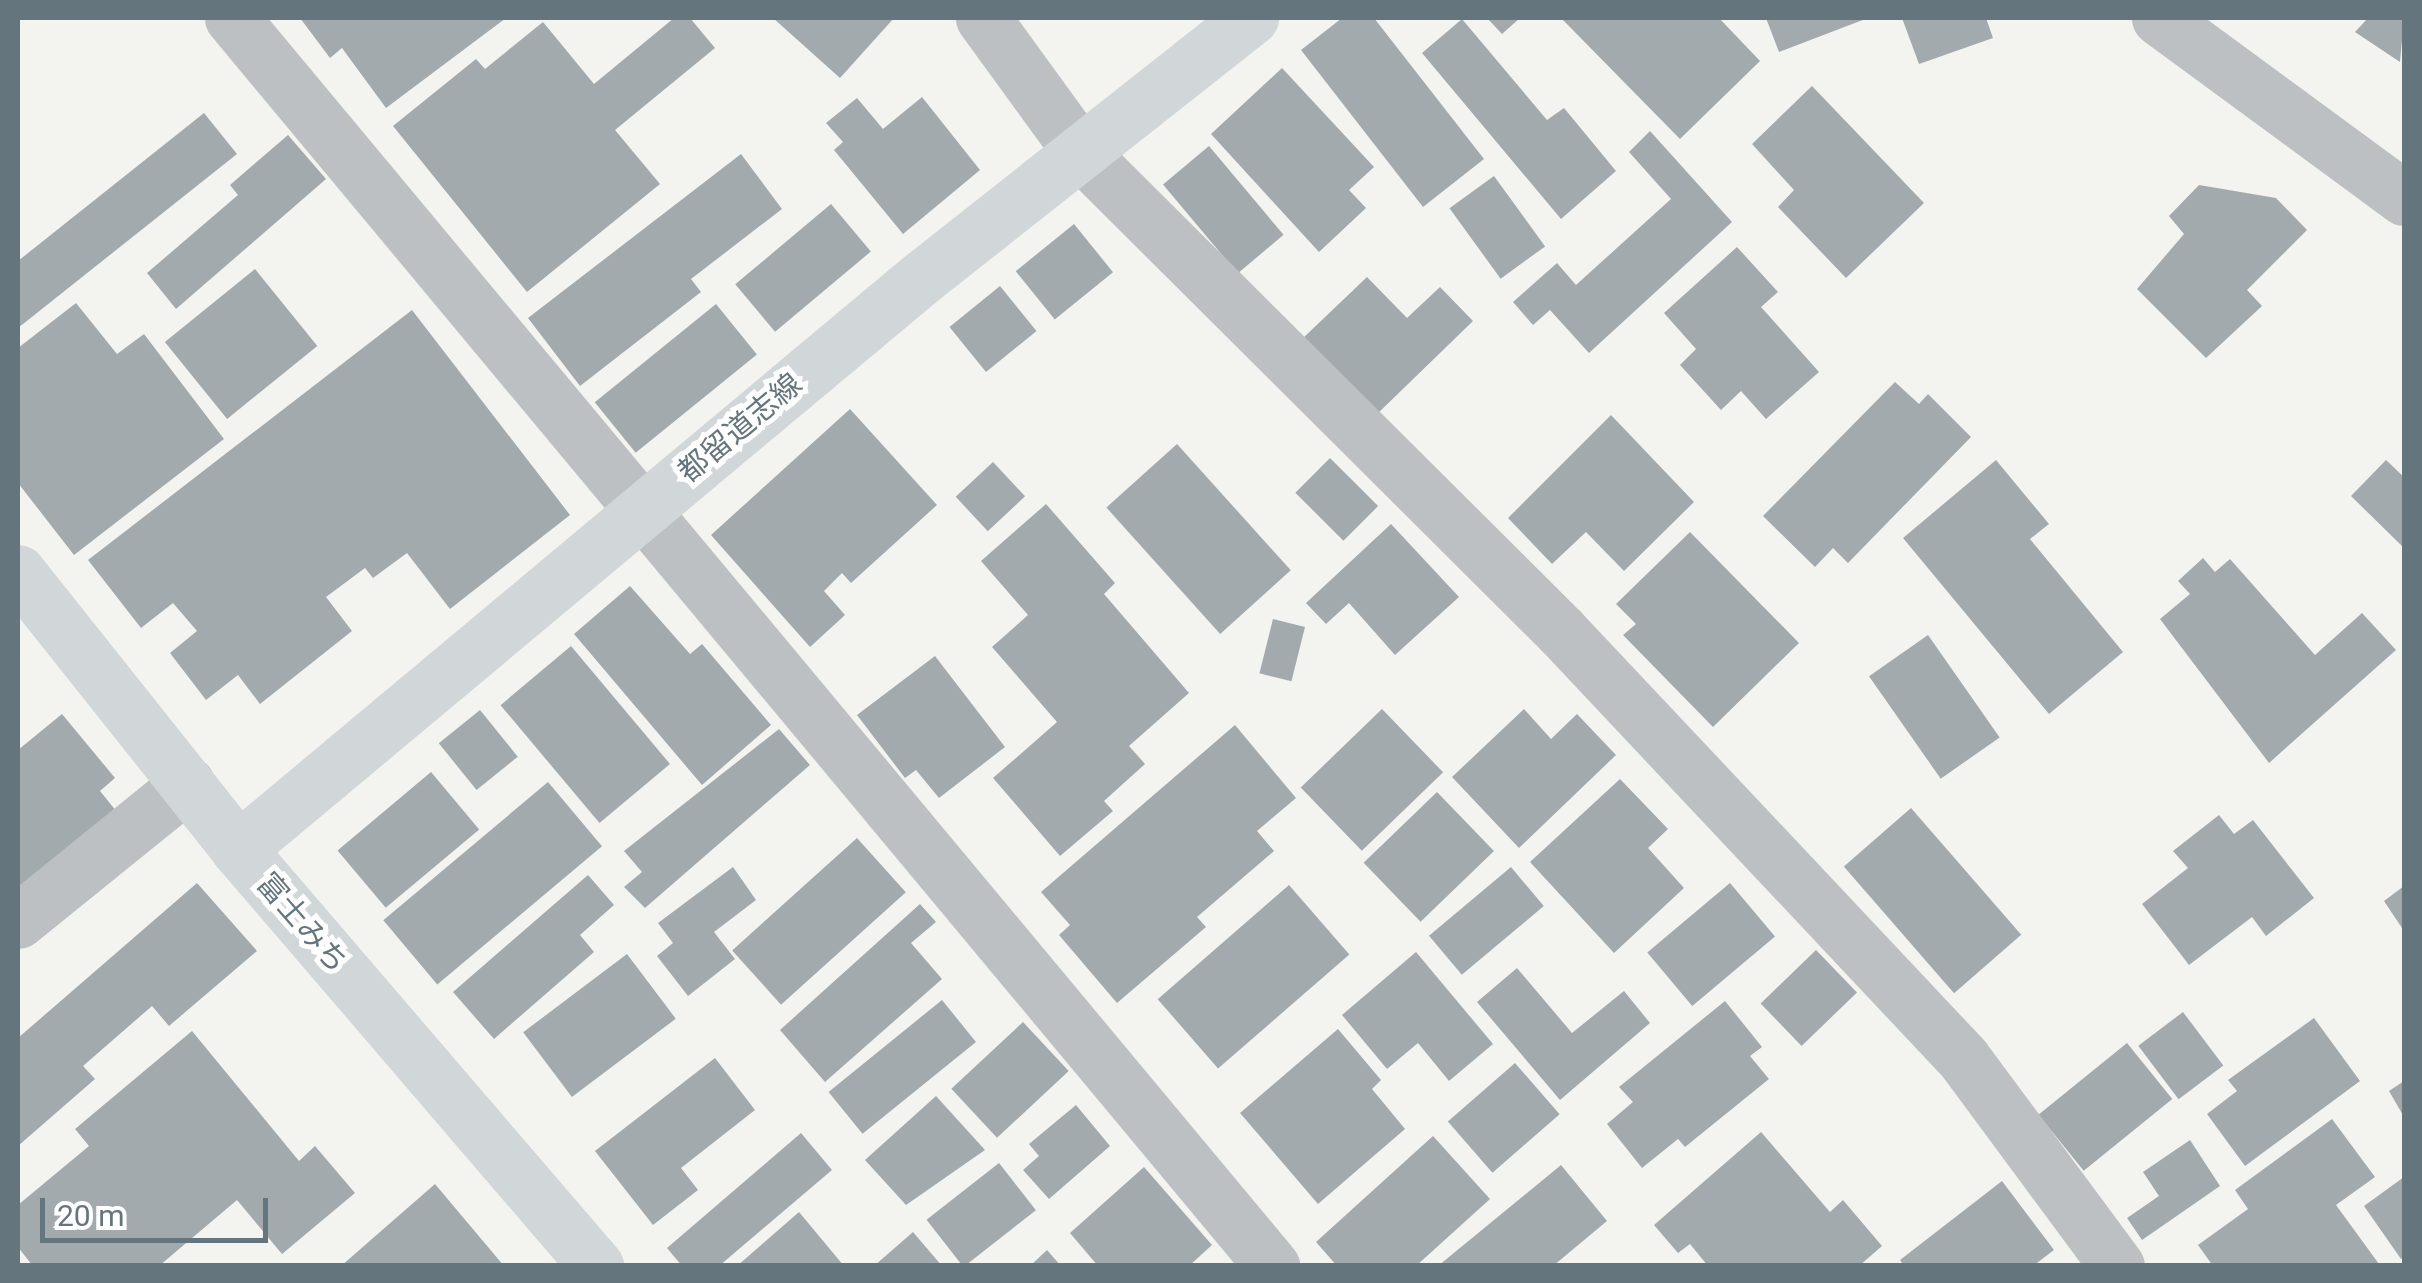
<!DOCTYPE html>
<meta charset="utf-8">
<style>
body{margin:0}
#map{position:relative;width:2422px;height:1283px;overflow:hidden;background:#f3f3f0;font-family:Roboto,"Noto Sans JP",sans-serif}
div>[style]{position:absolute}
.building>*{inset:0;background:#a3aaae;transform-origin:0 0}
.minor>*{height:55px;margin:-27.5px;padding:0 27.5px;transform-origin:27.5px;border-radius:27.5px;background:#bcc0c3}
.major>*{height:55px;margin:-27.5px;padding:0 27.5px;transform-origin:27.5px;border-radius:27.5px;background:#d1d6d9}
.highway>*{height:55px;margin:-27.5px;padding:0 27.5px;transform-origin:27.5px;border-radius:27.5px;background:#d1d6d9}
span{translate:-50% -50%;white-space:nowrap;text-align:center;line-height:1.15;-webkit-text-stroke:10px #fff;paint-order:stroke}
.street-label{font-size:30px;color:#65757e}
.frame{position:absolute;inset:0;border:20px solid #65757e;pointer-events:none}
.scale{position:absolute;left:40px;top:1198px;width:228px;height:45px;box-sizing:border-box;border:5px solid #65757e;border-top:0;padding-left:12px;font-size:30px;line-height:35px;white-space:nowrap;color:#65757e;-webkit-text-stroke:8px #fff;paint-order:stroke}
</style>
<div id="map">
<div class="building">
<i style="clip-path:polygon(300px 18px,506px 18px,386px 108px,342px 48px,330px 58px)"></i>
<i style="clip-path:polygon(674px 18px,690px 18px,715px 48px,615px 130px,660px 184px,527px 292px,393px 126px,476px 59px,485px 69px,543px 22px,594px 84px)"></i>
<i style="clip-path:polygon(773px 18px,894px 18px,840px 78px)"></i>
<i style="clip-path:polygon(1342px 18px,1374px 18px,1484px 159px,1423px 207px,1301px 50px)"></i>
<i style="clip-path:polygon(1487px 18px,1520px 18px,1502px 34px)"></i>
<i style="clip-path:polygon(1561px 18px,1719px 18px,1760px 61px,1680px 139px)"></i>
<i style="clip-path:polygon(1766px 18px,1868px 18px,1779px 52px)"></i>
<i style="clip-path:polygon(1902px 18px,1986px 18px,1993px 38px,1919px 64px)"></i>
<i style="clip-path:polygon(2368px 18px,2404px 18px,2400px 62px,2355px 32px)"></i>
<i style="clip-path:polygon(1462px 19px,1547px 120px,1564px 108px,1616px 171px,1561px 219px,1422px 53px)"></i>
<i style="clip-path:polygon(1282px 68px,1374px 167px,1349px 190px,1366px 208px,1319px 252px,1211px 134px)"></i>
<i style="clip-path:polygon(1812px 86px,1924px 203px,1846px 278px,1778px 207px,1794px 190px,1752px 144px)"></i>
<i style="clip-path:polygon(922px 97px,980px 170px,903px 234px,834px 150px,843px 142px,826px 123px,857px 98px,883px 129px)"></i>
<i style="clip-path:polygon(204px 113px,237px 154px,18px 328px,18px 261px)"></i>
<i style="clip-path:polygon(1650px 131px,1732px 222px,1589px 353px,1550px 310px,1533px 325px,1513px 302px,1557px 263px,1576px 285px,1671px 199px,1629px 152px)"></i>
<i style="clip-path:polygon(288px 135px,326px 179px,176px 309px,147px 273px,238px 195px,230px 185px)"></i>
<i style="left:1209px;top:146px;width:116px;height:60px;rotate:50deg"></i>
<i style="clip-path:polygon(741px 154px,782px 209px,691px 279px,701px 292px,580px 386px,528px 318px)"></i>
<i style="left:1494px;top:176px;width:87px;height:55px;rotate:54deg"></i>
<i style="clip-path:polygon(2199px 185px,2276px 198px,2307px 230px,2247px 290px,2262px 306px,2206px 358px,2137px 289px,2184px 234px,2169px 216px)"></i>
<i style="left:831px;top:204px;width:62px;height:125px;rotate:50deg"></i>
<i style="left:1074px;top:224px;width:62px;height:75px;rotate:51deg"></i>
<i style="clip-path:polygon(1737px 247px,1778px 292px,1761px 307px,1819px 372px,1766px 419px,1741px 391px,1721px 410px,1680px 365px,1696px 349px,1664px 313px)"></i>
<i style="left:255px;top:269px;width:99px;height:116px;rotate:51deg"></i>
<i style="clip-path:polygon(1367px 277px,1407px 318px,1440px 287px,1473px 321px,1373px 418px,1300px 341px)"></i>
<i style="left:1000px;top:286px;width:58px;height:65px;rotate:51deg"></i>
<i style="clip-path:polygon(76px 303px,117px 354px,144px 334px,224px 439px,74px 555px,18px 483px,18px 348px)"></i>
<i style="left:716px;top:304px;width:65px;height:156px;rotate:51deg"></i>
<i style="clip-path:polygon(412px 310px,570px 515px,450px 609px,407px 553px,373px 578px,365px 568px,326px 597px,352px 631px,260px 704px,238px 675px,206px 700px,170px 653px,197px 631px,173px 603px,141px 628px,88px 560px)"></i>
<i style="clip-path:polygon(1895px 382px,1919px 404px,1928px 394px,1971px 437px,1848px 563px,1833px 548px,1815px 567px,1763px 516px)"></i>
<i style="clip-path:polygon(850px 409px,937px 505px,851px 583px,842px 573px,824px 591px,845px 615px,810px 647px,711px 535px)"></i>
<i style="clip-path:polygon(1611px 415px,1694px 502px,1624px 571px,1586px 532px,1552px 564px,1508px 518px)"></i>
<i style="left:1177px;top:444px;width:170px;height:95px;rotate:48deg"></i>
<i style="left:1330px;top:458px;width:68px;height:49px;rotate:45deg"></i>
<i style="clip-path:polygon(1996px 460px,2049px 524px,2030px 539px,2123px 652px,2049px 714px,1903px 538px)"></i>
<i style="clip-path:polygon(2386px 460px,2404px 477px,2404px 548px,2351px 496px)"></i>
<i style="left:993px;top:462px;width:47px;height:51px;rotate:47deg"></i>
<i style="clip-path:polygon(1046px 504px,1115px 583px,1104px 594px,1189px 693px,1129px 746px,1145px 764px,1104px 801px,1113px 811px,1060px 856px,993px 778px,1057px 722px,992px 647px,1028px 615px,981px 561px)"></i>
<i style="clip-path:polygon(1391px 524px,1459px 597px,1395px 655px,1349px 603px,1326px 624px,1306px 603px)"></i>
<i style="clip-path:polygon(1690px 532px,1799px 643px,1713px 727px,1623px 635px,1636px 624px,1616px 604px)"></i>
<i style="clip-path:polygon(2203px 558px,2215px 572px,2230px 559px,2315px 655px,2362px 613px,2396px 650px,2269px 763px,2160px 619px,2190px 594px,2178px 581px)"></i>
<i style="clip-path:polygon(630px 586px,690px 654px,702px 644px,771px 725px,702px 785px,574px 634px)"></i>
<i style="left:1273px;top:619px;width:33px;height:56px;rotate:14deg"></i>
<i style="left:1928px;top:635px;width:125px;height:72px;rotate:55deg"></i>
<i style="left:571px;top:646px;width:154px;height:92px;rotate:50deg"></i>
<i style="clip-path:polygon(935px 656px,1005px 747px,939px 798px,916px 770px,905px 778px,857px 715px)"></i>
<i style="left:1382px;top:709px;width:88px;height:113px;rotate:46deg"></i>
<i style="clip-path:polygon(1524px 709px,1551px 739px,1577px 714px,1616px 755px,1519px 848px,1452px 777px)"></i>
<i style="left:480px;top:710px;width:60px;height:53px;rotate:51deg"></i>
<i style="clip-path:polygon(62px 714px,115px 778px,100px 791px,117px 812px,18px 893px,18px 750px)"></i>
<i style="clip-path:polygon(1235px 725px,1296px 798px,1257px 831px,1274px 851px,1197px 917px,1206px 927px,1117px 1003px,1059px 935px,1070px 925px,1041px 892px)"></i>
<i style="clip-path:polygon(779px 729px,810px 765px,645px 908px,624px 887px,642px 872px,624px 851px)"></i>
<i style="left:431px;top:772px;width:75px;height:122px;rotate:50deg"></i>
<i style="clip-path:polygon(1620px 779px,1668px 829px,1648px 848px,1684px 888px,1614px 953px,1530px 862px)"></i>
<i style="left:548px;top:782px;width:84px;height:215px;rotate:50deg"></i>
<i style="left:1437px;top:792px;width:82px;height:102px;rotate:46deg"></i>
<i style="left:1911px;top:808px;width:168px;height:89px;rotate:49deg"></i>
<i style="clip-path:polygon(2219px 815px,2234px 834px,2253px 820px,2314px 898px,2266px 936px,2252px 917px,2189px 965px,2142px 904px,2188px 868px,2173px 851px)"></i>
<i style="left:857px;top:838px;width:73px;height:168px;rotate:48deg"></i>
<i style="clip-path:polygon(733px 867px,756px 900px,714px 932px,735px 959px,688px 996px,657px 956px,673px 943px,658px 923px)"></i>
<i style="left:1511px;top:867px;width:51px;height:107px;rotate:50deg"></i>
<i style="clip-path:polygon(588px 875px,614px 905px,580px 935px,594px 952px,494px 1039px,453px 992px)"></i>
<i style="clip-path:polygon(197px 883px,257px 951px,169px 1026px,152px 1006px,83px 1066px,95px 1079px,18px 1146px,18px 1038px)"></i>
<i style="left:1730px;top:883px;width:70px;height:108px;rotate:50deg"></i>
<i style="left:1289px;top:885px;width:92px;height:174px;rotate:49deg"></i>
<i style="clip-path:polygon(2404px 886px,2404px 931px,2384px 901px)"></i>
<i style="clip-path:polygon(920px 904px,936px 922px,911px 943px,942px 979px,825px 1082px,780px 1030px)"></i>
<i style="left:1816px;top:950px;width:59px;height:77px;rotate:46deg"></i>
<i style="clip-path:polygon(1416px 952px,1493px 1044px,1449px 1081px,1418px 1043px,1387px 1069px,1342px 1015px)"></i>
<i style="left:627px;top:954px;width:81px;height:130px;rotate:53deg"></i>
<i style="clip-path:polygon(1517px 968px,1572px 1033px,1624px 991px,1650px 1023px,1560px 1100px,1477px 1002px)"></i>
<i style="left:942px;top:1000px;width:54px;height:146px;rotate:51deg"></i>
<i style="clip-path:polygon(1725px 1001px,1762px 1047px,1750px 1056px,1769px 1079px,1685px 1147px,1678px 1139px,1642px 1168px,1607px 1124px,1633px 1102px,1619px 1087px)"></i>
<i style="left:2183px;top:1012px;width:67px;height:56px;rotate:53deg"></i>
<i style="clip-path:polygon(2314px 1018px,2360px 1081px,2245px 1166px,2207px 1114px,2237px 1091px,2228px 1080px)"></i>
<i style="left:1023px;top:1022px;width:67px;height:98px;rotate:47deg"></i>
<i style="clip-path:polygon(1338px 1029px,1381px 1080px,1372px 1089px,1405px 1129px,1318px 1204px,1240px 1113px)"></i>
<i style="clip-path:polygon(192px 1031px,299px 1161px,315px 1146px,355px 1193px,282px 1254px,237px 1200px,159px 1266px,32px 1265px,18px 1247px,18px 1205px,89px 1146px,75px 1129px)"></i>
<i style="left:2127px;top:1043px;width:72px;height:114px;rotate:51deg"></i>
<i style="clip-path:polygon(715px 1058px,755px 1110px,681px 1168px,698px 1190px,653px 1225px,595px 1151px)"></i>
<i style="left:1515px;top:1063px;width:68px;height:89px;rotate:49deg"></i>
<i style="clip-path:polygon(2404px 1081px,2404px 1117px,2389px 1091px)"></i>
<i style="clip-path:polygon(936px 1096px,985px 1150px,906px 1205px,865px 1160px)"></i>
<i style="clip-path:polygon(1076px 1105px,1110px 1146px,1049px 1199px,1023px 1170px,1039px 1156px,1029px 1144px)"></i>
<i style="clip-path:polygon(2332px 1119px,2375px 1177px,2336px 1205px,2379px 1264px,2213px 1266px,2198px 1245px,2248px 1209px,2235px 1190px)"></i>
<i style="clip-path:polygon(1761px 1132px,1830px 1212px,1843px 1200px,1882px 1246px,1859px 1266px,1708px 1266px,1690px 1244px,1678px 1253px,1654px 1225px)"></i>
<i style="clip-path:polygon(801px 1133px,832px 1170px,719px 1266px,682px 1266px,667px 1248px)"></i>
<i style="clip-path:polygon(1433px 1136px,1490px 1199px,1416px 1266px,1337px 1266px,1316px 1242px)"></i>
<i style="clip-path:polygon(2190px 1140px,2220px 1186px,2142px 1240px,2127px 1218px,2159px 1196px,2143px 1172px)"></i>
<i style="left:999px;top:1163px;width:60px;height:92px;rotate:52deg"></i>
<i style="clip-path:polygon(1561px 1165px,1607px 1221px,1553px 1266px,1438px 1266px)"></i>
<i style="clip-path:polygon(1144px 1167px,1212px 1245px,1189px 1266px,1098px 1266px,1070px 1233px)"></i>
<i style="clip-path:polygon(2404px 1177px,2404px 1257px,2401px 1259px,2364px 1206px)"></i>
<i style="clip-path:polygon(2002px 1181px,2054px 1250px,2033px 1266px,1904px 1266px,1900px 1260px)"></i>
<i style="clip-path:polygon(435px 1184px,504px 1266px,341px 1266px)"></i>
<i style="clip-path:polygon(799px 1212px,844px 1266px,737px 1266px)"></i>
<i style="clip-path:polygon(913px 1232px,942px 1266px,874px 1266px)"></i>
<i style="clip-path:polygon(1047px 1250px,1061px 1266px,1030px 1266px)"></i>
</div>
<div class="minor">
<i style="left:232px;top:18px;width:1625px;rotate:50.19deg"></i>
<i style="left:983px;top:18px;width:167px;rotate:54deg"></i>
<i style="left:1081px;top:153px;width:677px;rotate:44.88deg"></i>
<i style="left:1561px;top:631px;width:586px;rotate:46.73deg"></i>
<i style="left:1963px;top:1058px;width:259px;rotate:53.5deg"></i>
<i style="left:2159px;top:18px;width:304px;rotate:36.3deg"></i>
<i style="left:18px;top:921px;width:218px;rotate:-39deg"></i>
</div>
<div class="major">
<i style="left:238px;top:849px;width:889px;rotate:-39.89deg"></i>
<i style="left:920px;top:279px;width:422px;rotate:-38.3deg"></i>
</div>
<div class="highway">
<i style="left:18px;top:572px;width:354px;rotate:51.5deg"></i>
<i style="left:238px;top:849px;width:550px;rotate:49.35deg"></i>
</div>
<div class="street-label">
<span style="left:740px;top:428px;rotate:-40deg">都留道志線</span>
<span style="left:302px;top:923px;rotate:49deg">富士みち</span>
</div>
<div class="frame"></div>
<div class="scale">20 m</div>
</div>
